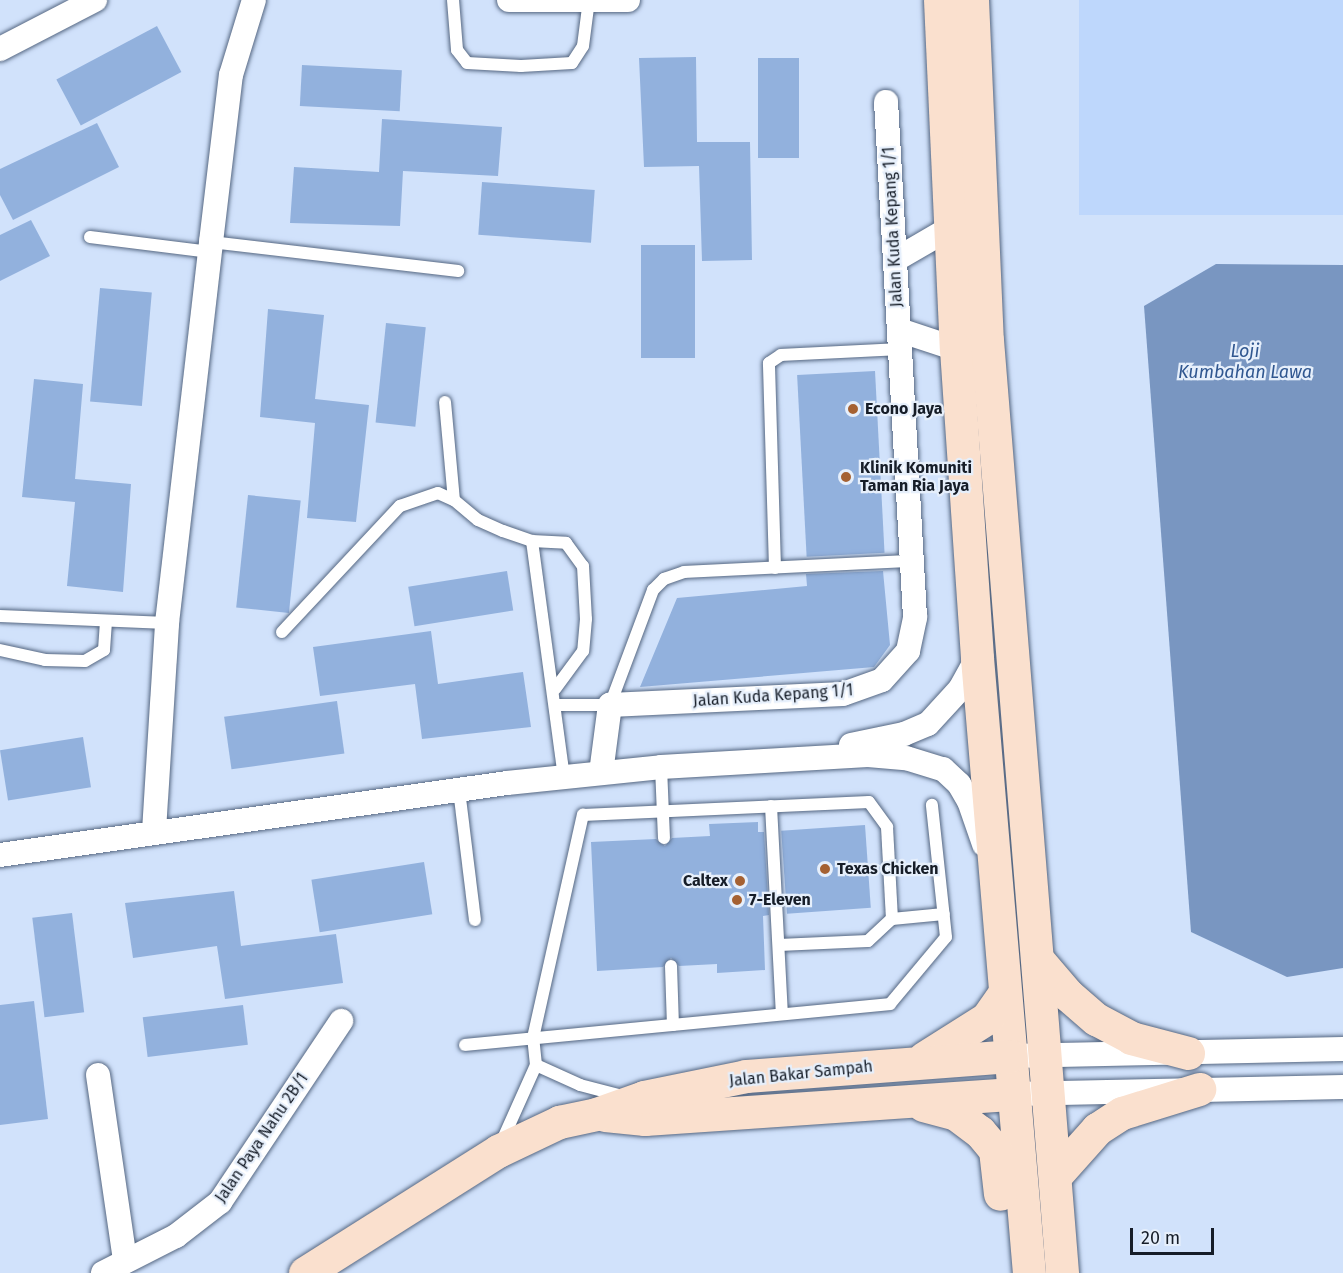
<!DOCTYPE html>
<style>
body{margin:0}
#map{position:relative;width:1343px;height:1273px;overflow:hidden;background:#d1e2fb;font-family:"Fira Sans",sans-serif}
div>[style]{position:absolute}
.built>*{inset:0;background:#bed7fc;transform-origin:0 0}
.water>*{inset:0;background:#7996c1}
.building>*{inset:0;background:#92b1dd;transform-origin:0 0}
.roads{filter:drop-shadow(0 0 2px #556782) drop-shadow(0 0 2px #556782)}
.service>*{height:12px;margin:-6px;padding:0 6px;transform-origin:6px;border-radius:6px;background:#fff}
.minor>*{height:24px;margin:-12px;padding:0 12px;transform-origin:12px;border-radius:12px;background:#fff}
.secondary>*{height:33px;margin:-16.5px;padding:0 16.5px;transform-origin:16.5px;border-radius:16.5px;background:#fae0ce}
.dots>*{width:16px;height:16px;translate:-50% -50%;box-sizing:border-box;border:3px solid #e6effb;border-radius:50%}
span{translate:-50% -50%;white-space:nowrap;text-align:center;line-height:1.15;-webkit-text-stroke:4.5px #e6effb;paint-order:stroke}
.street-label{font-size:16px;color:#161d28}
.poi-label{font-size:16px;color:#161d28;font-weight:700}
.left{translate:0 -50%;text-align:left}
.right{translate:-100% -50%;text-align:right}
.water-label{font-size:18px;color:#305790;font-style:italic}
.scale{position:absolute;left:1130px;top:1228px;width:84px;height:27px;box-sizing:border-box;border:3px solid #161d28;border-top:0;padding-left:8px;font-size:18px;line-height:21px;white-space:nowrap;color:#161d28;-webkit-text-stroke:4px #e6effb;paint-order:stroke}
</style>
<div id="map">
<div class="built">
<i style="left:1079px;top:0;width:264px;height:215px"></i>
</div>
<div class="water">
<i style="clip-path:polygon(1216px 264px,1343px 265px,1343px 968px,1287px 977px,1191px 932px,1144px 306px)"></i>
</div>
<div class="building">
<i style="left:157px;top:26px;width:52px;height:114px;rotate:62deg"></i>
<i style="clip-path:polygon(696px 57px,697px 142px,750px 142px,752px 260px,702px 261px,699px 166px,644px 167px,639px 58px)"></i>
<i style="left:758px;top:58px;width:41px;height:100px"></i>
<i style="left:302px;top:65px;width:100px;height:41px;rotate:3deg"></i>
<i style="clip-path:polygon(382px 119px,502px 127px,498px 176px,403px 171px,400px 226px,290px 223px,294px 167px,379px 172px)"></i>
<i style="clip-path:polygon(97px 123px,119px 167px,13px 220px,0 195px,0 169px)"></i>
<i style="left:482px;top:182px;width:113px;height:53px;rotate:4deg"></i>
<i style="clip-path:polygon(31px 220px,50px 256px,0 281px,0 235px)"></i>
<i style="left:641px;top:245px;width:54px;height:113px"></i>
<i style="left:100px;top:288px;width:52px;height:114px;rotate:5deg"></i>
<i style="clip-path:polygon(268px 309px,324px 315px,315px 399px,369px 405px,356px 522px,307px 518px,315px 423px,260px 417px)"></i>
<i style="left:386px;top:323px;width:40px;height:100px;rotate:6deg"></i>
<i style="left:875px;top:371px;width:182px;height:78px;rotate:87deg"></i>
<i style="clip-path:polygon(34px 379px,83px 384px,75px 479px,131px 484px,123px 592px,67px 586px,75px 502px,22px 497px)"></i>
<i style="left:248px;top:495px;width:53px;height:113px;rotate:6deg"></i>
<i style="left:507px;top:571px;width:40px;height:100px;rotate:81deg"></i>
<i style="clip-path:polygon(883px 571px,890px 645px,874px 667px,640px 687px,677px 598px,807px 586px,806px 574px)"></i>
<i style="clip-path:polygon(431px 631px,438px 684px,523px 672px,531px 727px,422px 739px,415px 684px,320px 696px,313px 647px)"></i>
<i style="left:337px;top:701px;width:53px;height:114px;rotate:82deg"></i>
<i style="left:83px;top:737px;width:51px;height:84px;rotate:81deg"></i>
<i style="clip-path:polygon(758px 822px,758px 832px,764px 832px,769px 915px,763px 916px,765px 970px,717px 973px,717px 964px,679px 966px,671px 958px,663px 967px,597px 971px,591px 842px,656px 839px,665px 846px,672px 838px,710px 836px,709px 824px)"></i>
<i style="left:865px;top:825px;width:83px;height:84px;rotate:86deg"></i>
<i style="left:424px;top:862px;width:53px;height:114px;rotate:81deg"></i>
<i style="clip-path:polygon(234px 891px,241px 946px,336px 934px,343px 983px,225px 999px,217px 946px,133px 958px,125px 903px)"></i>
<i style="left:72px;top:913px;width:100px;height:40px;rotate:83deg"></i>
<i style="clip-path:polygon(34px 1001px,48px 1119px,0 1125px,0 1005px)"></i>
<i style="left:243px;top:1005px;width:40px;height:101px;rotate:83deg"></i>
</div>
<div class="roads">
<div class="service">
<i style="left:453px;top:0;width:50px;rotate:85.4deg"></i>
<i style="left:457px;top:50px;width:16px;rotate:52deg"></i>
<i style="left:467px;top:63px;width:54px;rotate:3.2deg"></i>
<i style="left:521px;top:66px;width:51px;rotate:-3.4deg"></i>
<i style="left:572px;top:63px;width:20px;rotate:-57deg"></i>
<i style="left:583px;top:46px;width:46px;rotate:-82.6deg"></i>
<i style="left:90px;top:237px;width:121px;rotate:7.1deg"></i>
<i style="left:211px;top:242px;width:249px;rotate:6.7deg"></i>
<i style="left:445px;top:402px;width:98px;rotate:84.8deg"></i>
<i style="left:532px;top:541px;width:238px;rotate:82.3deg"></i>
<i style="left:775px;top:568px;width:205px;rotate:-91.7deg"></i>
<i style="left:769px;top:363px;width:14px;rotate:-34deg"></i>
<i style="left:781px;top:355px;width:119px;rotate:-2.9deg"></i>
<i style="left:0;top:616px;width:167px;rotate:2.4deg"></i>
<i style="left:282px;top:632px;width:173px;rotate:-46.9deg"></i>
<i style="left:400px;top:506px;width:40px;rotate:-18.9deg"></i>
<i style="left:438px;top:493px;width:17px;rotate:24deg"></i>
<i style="left:454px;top:500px;width:31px;rotate:40deg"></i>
<i style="left:478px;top:520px;width:27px;rotate:24deg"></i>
<i style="left:503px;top:531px;width:31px;rotate:19deg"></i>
<i style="left:532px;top:541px;width:34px;rotate:3deg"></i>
<i style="left:566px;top:543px;width:29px;rotate:54deg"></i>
<i style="left:583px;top:566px;width:53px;rotate:86.8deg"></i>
<i style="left:586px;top:619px;width:32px;rotate:95deg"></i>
<i style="left:583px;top:651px;width:47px;rotate:126.4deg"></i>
<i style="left:0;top:650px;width:46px;rotate:12.5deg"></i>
<i style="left:45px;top:660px;width:40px;rotate:1.4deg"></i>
<i style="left:85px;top:661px;width:22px;rotate:-30deg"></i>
<i style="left:104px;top:650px;width:27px;rotate:-86deg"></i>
<i style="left:557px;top:705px;width:53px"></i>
<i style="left:610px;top:705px;width:123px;rotate:-69.5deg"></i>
<i style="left:653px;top:590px;width:16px;rotate:-45deg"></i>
<i style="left:664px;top:579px;width:21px;rotate:-19deg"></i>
<i style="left:684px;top:572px;width:228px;rotate:-2.8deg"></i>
<i style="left:661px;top:767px;width:71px;rotate:87.6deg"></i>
<i style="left:459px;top:790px;width:131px;rotate:83deg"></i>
<i style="left:771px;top:806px;width:208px;rotate:87deg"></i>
<i style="left:779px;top:945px;width:89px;rotate:-2.6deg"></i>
<i style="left:868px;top:941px;width:33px;rotate:-43deg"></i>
<i style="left:892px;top:919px;width:52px;rotate:-5.5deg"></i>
<i style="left:671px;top:966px;width:59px;rotate:88.1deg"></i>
<i style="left:465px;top:1045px;width:427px;rotate:-5.5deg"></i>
<i style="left:890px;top:1004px;width:87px;rotate:-50.1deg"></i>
<i style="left:946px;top:937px;width:133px;rotate:-96.1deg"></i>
<i style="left:536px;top:1065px;width:48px;rotate:24.4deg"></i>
<i style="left:580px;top:1085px;width:43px;rotate:14.7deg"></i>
<i style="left:502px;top:1141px;width:83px;rotate:-65.9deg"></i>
<i style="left:536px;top:1065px;width:27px;rotate:-96deg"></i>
<i style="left:533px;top:1038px;width:229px;rotate:-77.4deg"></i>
<i style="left:583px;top:815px;width:286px;rotate:-2.6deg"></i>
<i style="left:869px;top:802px;width:31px;rotate:54deg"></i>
<i style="left:887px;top:827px;width:92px;rotate:86.9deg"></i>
</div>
<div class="minor">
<i style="left:509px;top:0;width:119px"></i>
<i style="left:0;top:49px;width:107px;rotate:-27.3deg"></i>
<i style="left:895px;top:260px;width:64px;rotate:-30.2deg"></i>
<i style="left:899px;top:330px;width:60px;rotate:18.4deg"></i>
<i style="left:851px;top:745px;width:54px;rotate:-11.7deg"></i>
<i style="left:904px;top:734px;width:26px;rotate:-23deg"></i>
<i style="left:928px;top:724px;width:47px;rotate:-47.6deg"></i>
<i style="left:960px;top:689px;width:35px;rotate:-61deg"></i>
<i style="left:601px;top:773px;width:69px;rotate:-82.5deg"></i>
<i style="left:610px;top:705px;width:233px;rotate:-2.7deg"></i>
<i style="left:843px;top:694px;width:41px;rotate:-19.7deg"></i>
<i style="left:882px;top:680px;width:39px;rotate:-48deg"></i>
<i style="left:908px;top:651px;width:35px;rotate:-78deg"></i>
<i style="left:915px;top:617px;width:516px;rotate:-93.22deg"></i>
<i style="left:154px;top:831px;width:208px;rotate:-86.4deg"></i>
<i style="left:167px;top:623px;width:384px;rotate:-83.4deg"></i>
<i style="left:211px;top:242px;width:168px;rotate:-83.2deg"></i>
<i style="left:231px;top:75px;width:78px;rotate:-73deg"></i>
<i style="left:0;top:855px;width:512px;rotate:-8.08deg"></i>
<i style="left:507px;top:783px;width:155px;rotate:-5.9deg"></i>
<i style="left:661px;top:767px;width:207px;rotate:-3.3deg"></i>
<i style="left:868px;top:755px;width:38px;rotate:5deg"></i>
<i style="left:906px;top:758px;width:39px;rotate:17deg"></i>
<i style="left:943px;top:769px;width:22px;rotate:43deg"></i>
<i style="left:959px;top:784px;width:20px;rotate:60deg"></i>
<i style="left:969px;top:801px;width:46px;rotate:70.8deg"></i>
<i style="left:1010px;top:1056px;width:333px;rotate:-1.2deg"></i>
<i style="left:98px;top:1075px;width:188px;rotate:81.7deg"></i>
<i style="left:1013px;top:1094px;width:330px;rotate:-1.2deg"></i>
<i style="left:103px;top:1273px;width:82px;rotate:-26.9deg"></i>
<i style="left:176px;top:1236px;width:56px;rotate:-37.7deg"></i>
<i style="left:220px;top:1202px;width:218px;rotate:-56.2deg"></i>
</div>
<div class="secondary">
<i style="left:940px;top:0;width:349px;rotate:87.4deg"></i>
<i style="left:956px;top:349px;width:310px;rotate:86.1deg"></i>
<i style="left:977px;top:658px;width:617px;rotate:85.17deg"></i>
<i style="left:972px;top:0;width:340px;rotate:87.5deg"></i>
<i style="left:987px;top:340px;width:936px;rotate:85.4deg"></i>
<i style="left:1038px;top:960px;width:46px;rotate:49.4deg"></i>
<i style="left:1068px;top:995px;width:37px;rotate:41deg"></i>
<i style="left:1096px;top:1019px;width:40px;rotate:28deg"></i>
<i style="left:1131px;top:1038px;width:59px;rotate:14.7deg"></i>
<i style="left:924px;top:1058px;width:75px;rotate:-32.4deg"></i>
<i style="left:987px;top:1018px;width:29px;rotate:-55deg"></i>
<i style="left:923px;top:1105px;width:34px;rotate:15deg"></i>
<i style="left:956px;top:1114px;width:30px;rotate:37deg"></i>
<i style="left:980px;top:1132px;width:23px;rotate:50deg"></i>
<i style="left:995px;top:1150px;width:44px;rotate:83.5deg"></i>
<i style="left:605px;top:1115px;width:40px;rotate:5.7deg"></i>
<i style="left:645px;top:1119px;width:369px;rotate:-3.9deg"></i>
<i style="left:1056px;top:1175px;width:62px;rotate:-48.3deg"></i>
<i style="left:1097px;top:1129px;width:30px;rotate:-33deg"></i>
<i style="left:1122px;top:1113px;width:81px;rotate:-17.3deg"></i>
<i style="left:305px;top:1273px;width:228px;rotate:-32.3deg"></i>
<i style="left:498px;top:1151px;width:68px;rotate:-25.4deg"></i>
<i style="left:559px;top:1122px;width:38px;rotate:-12deg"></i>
<i style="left:596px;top:1114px;width:51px;rotate:-19.5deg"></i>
<i style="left:644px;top:1097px;width:104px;rotate:-11.6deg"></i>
<i style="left:746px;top:1076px;width:265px;rotate:-4.3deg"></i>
</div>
</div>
<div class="dots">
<i style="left:853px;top:409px;background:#a56132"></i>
<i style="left:846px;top:477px;background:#a56132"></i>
<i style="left:825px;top:869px;background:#a56132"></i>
<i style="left:740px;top:881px;background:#a56132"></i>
<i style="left:737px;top:900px;background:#a56132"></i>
</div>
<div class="street-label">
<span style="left:893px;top:227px;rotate:-93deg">Jalan Kuda Kepang 1/1</span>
<span style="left:773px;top:696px;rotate:-4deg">Jalan Kuda Kepang 1/1</span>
<span style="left:801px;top:1074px;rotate:-6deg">Jalan Bakar Sampah</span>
<span style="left:262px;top:1138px;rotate:-56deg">Jalan Paya Nahu 2B/1</span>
</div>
<div class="poi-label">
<span class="left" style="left:865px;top:409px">Econo Jaya</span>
<span class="left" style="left:860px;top:477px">Klinik Komuniti<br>Taman Ria Jaya</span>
<span class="left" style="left:837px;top:869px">Texas Chicken</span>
<span class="right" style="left:728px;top:881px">Caltex</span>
<span class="left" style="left:749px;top:900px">7-Eleven</span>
</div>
<div class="water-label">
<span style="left:1245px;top:362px">Loji<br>Kumbahan Lawa</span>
</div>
<div class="scale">20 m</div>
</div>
